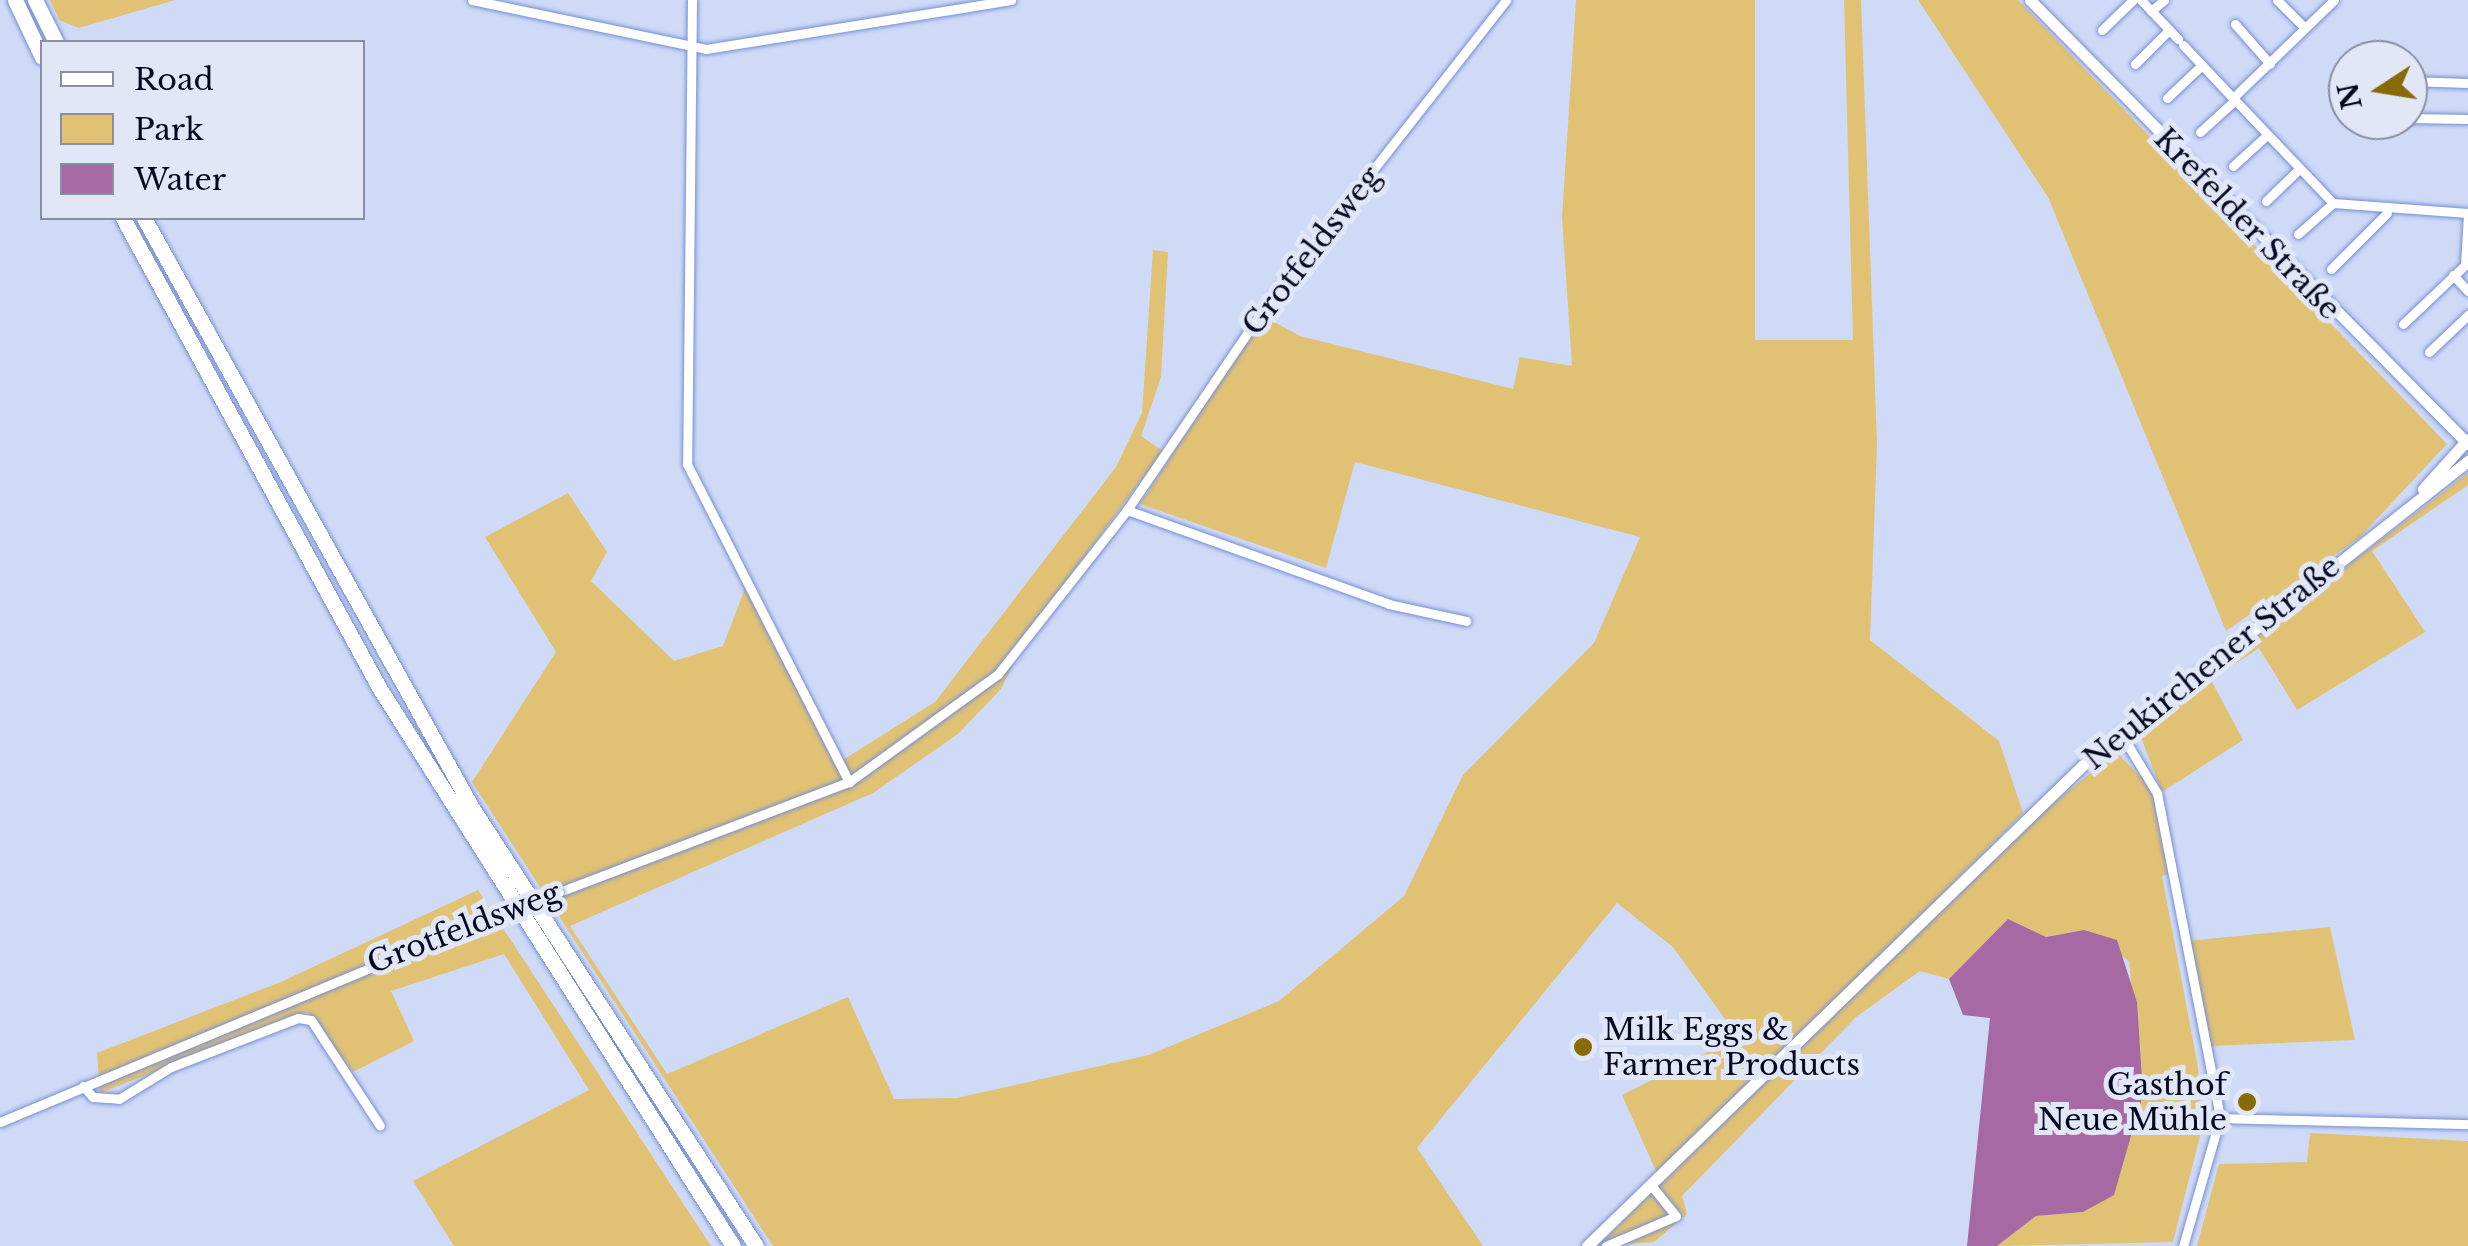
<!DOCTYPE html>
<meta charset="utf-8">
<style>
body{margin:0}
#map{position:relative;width:2468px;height:1246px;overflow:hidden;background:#cfdaf7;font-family:"Libre Baskerville",serif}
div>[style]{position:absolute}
.green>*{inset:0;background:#e1c275}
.water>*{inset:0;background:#a669a3}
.roads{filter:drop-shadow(0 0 2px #778fd3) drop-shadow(0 0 2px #778fd3)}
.minor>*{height:9px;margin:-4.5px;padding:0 4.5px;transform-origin:4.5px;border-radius:4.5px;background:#fff}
.secondary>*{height:11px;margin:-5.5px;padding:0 5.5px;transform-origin:5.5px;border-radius:5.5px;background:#fff}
.motorway>*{height:15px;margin:-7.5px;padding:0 7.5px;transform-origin:7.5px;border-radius:7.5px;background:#fff}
.bridges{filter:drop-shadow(0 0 2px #778fd3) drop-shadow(0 0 2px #778fd3)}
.minor-bridge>*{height:9px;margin:-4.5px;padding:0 4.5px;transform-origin:4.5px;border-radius:4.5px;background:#fff}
.dots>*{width:28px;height:28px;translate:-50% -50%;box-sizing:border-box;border:5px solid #e1e7f6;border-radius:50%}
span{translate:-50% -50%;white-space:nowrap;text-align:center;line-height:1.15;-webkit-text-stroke:10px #e1e7f6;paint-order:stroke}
.street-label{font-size:30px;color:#040921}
.poi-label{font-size:30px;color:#040921}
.left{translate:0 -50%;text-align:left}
.right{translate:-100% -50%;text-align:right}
.legend{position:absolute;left:40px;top:40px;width:325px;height:180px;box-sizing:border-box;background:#e1e7f6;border:2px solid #898ea1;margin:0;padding:12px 18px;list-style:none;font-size:30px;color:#040921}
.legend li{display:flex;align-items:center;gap:20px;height:50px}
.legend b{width:50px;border:2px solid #898ea1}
.north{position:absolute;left:2328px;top:40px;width:100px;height:100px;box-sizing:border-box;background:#e1e7f6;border:2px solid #898ea1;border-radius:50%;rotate:258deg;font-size:28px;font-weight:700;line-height:40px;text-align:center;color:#040921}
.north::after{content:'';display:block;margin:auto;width:35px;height:45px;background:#886a06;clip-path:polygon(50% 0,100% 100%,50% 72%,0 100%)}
</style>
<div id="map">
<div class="green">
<i style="clip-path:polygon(50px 0,175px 0,79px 28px,59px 20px)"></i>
<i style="clip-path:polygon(1576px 0,1755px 0,1755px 340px,1853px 340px,1844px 0,1861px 0,1877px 444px,1870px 640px,1999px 741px,2023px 813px,1659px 1178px,1622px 1095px,1738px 1037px,1673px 947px,1617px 903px,1417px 1148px,1483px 1246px,773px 1246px,472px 782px,556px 652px,485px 537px,568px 493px,607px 552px,591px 581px,674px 661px,723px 646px,746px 586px,838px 763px,935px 702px,1116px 467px,1142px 413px,1153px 250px,1168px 252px,1161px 377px,1141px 436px,1163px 451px,1032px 627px,1001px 689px,958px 734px,873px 793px,570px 926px,667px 1074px,848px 997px,894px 1099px,957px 1098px,1149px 1055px,1279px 1001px,1404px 896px,1463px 775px,1594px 643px,1640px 537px,1355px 462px,1326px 568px,1140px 504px,1263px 316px,1300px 336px,1513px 389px,1520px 357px,1572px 366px,1562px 217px)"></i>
<i style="clip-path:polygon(1918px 0,2018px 0,2447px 444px,2359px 538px,2226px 631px,2048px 197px)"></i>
<i style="clip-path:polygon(2468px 473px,2468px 485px,2372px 551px,2425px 632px,2297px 710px,2259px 648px,2211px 680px,2243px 740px,2162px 792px,2137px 727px)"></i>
<i style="clip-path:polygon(2116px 752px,2157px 793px,2172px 873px,2162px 876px,2198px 1067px,2201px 1132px,2173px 1242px,1997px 1246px,2036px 1216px,2083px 1212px,2143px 1094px,2129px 961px,2084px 930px,2046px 937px,2008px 919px,1949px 979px,1920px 971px,1856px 1017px,1682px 1196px,1687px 1214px,1654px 1242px,1598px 1246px,2032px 821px)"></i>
<i style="clip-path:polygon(478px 890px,711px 1246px,454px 1246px,413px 1181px,589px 1090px,504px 954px,391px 991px,414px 1041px,353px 1072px,308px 1012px,100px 1093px,97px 1053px,283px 981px)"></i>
<i style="clip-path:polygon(2330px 927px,2355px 1040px,2210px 1046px,2187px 941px)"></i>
<i style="clip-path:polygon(2310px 1133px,2468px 1141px,2468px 1246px,2197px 1246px,2219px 1164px,2307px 1162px)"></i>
</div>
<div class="water">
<i style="clip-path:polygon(2008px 919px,2046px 937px,2084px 930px,2117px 940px,2137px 1002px,2143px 1094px,2114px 1195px,2083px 1212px,2036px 1216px,1997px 1246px,1967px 1246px,1990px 1018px,1963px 1015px,1949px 979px)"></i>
</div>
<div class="roads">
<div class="minor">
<i style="left:472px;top:0;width:239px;rotate:11.8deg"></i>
<i style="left:706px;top:49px;width:309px;rotate:-9.1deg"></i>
<i style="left:692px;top:0;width:464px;rotate:90.6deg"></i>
<i style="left:687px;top:464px;width:357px;rotate:63deg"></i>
<i style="left:2141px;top:0;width:54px;rotate:46.5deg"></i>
<i style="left:2277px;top:0;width:38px;rotate:45deg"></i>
<i style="left:2334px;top:0;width:141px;rotate:135.9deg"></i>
<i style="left:2233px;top:98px;width:145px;rotate:46.4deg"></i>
<i style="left:2333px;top:203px;width:135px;rotate:4.2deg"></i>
<i style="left:2151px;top:11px;width:17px;rotate:-40deg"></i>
<i style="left:2235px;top:24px;width:53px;rotate:48.8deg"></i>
<i style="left:2102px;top:30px;width:43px;rotate:-44.1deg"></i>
<i style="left:2183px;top:45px;width:73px;rotate:46.7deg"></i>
<i style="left:2135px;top:64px;width:48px;rotate:-45deg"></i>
<i style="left:2408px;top:81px;width:60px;rotate:1.9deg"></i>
<i style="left:2167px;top:98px;width:48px;rotate:-43.3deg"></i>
<i style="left:2408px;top:118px;width:60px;rotate:1deg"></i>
<i style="left:2200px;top:132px;width:47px;rotate:-42.4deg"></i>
<i style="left:2233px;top:166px;width:46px;rotate:-42.4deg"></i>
<i style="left:2266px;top:201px;width:46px;rotate:-44.1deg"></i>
<i style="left:2298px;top:234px;width:47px;rotate:-41.5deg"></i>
<i style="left:2331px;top:269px;width:79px;rotate:-45deg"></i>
<i style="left:2453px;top:275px;width:22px;rotate:47deg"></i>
<i style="left:2403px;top:324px;width:86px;rotate:-43.6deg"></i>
<i style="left:2465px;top:265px;width:50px;rotate:-86.6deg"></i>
<i style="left:2429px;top:352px;width:54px;rotate:-43.5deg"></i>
<i style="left:1127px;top:510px;width:278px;rotate:19.7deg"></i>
<i style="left:1389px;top:604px;width:79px;rotate:12.4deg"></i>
<i style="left:2120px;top:732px;width:71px;rotate:58.8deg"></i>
<i style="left:2157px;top:793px;width:331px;rotate:79deg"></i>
<i style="left:2220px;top:1118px;width:133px;rotate:106.1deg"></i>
<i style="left:559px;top:892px;width:310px;rotate:-20.8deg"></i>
<i style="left:849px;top:782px;width:184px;rotate:-35.9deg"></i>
<i style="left:998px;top:674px;width:209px;rotate:-51.8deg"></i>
<i style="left:1127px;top:510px;width:237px;rotate:-55.8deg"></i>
<i style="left:1260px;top:314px;width:399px;rotate:-51.9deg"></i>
<i style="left:83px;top:1086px;width:15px;rotate:48deg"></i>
<i style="left:93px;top:1097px;width:26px;rotate:4deg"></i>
<i style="left:119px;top:1099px;width:61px;rotate:-31.6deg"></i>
<i style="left:171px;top:1067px;width:136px;rotate:-21.1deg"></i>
<i style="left:298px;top:1018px;width:13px;rotate:9deg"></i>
<i style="left:311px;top:1020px;width:126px;rotate:56.9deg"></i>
<i style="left:2220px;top:1118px;width:248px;rotate:1.4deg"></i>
<i style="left:0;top:1122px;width:525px;rotate:-22.61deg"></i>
<i style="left:1606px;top:1246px;width:76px;rotate:-23.2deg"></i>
<i style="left:1676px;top:1216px;width:40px;rotate:-129deg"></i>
</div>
<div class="secondary">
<i style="left:2030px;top:0;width:624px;rotate:45.39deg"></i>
<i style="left:2423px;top:489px;width:67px;rotate:-48deg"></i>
<i style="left:1587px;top:1246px;width:691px;rotate:-44.12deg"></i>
<i style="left:2083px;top:765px;width:491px;rotate:-38.3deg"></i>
</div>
<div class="motorway">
<i style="left:15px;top:0;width:63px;rotate:64.7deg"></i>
<i style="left:35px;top:0;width:47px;rotate:63.4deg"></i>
<i style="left:123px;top:218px;width:537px;rotate:61.38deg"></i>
<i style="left:380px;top:689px;width:659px;rotate:57.64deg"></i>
<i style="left:144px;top:218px;width:673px;rotate:60.92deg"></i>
<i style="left:471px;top:806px;width:524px;rotate:57.07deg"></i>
</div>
</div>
<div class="bridges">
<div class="minor-bridge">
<i style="left:485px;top:920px;width:79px;rotate:-20.7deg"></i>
</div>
</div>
<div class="dots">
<i style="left:1583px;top:1047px;background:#886a06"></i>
<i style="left:2247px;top:1102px;background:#886a06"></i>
</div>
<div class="street-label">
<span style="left:2247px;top:224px;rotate:46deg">Krefelder Straße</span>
<span style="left:1312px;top:251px;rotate:-52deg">Grotfeldsweg</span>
<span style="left:2212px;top:663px;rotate:-39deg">Neukirchener Straße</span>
<span style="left:464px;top:928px;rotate:-21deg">Grotfeldsweg</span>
</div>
<div class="poi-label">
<span class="left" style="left:1603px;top:1047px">Milk Eggs &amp;<br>Farmer Products</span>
<span class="right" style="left:2227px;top:1102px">Gasthof<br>Neue Mühle</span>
</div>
<ul class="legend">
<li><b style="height:12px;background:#fff"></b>Road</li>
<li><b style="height:28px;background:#e1c275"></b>Park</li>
<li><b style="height:28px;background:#a669a3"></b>Water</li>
</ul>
<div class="north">N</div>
</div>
